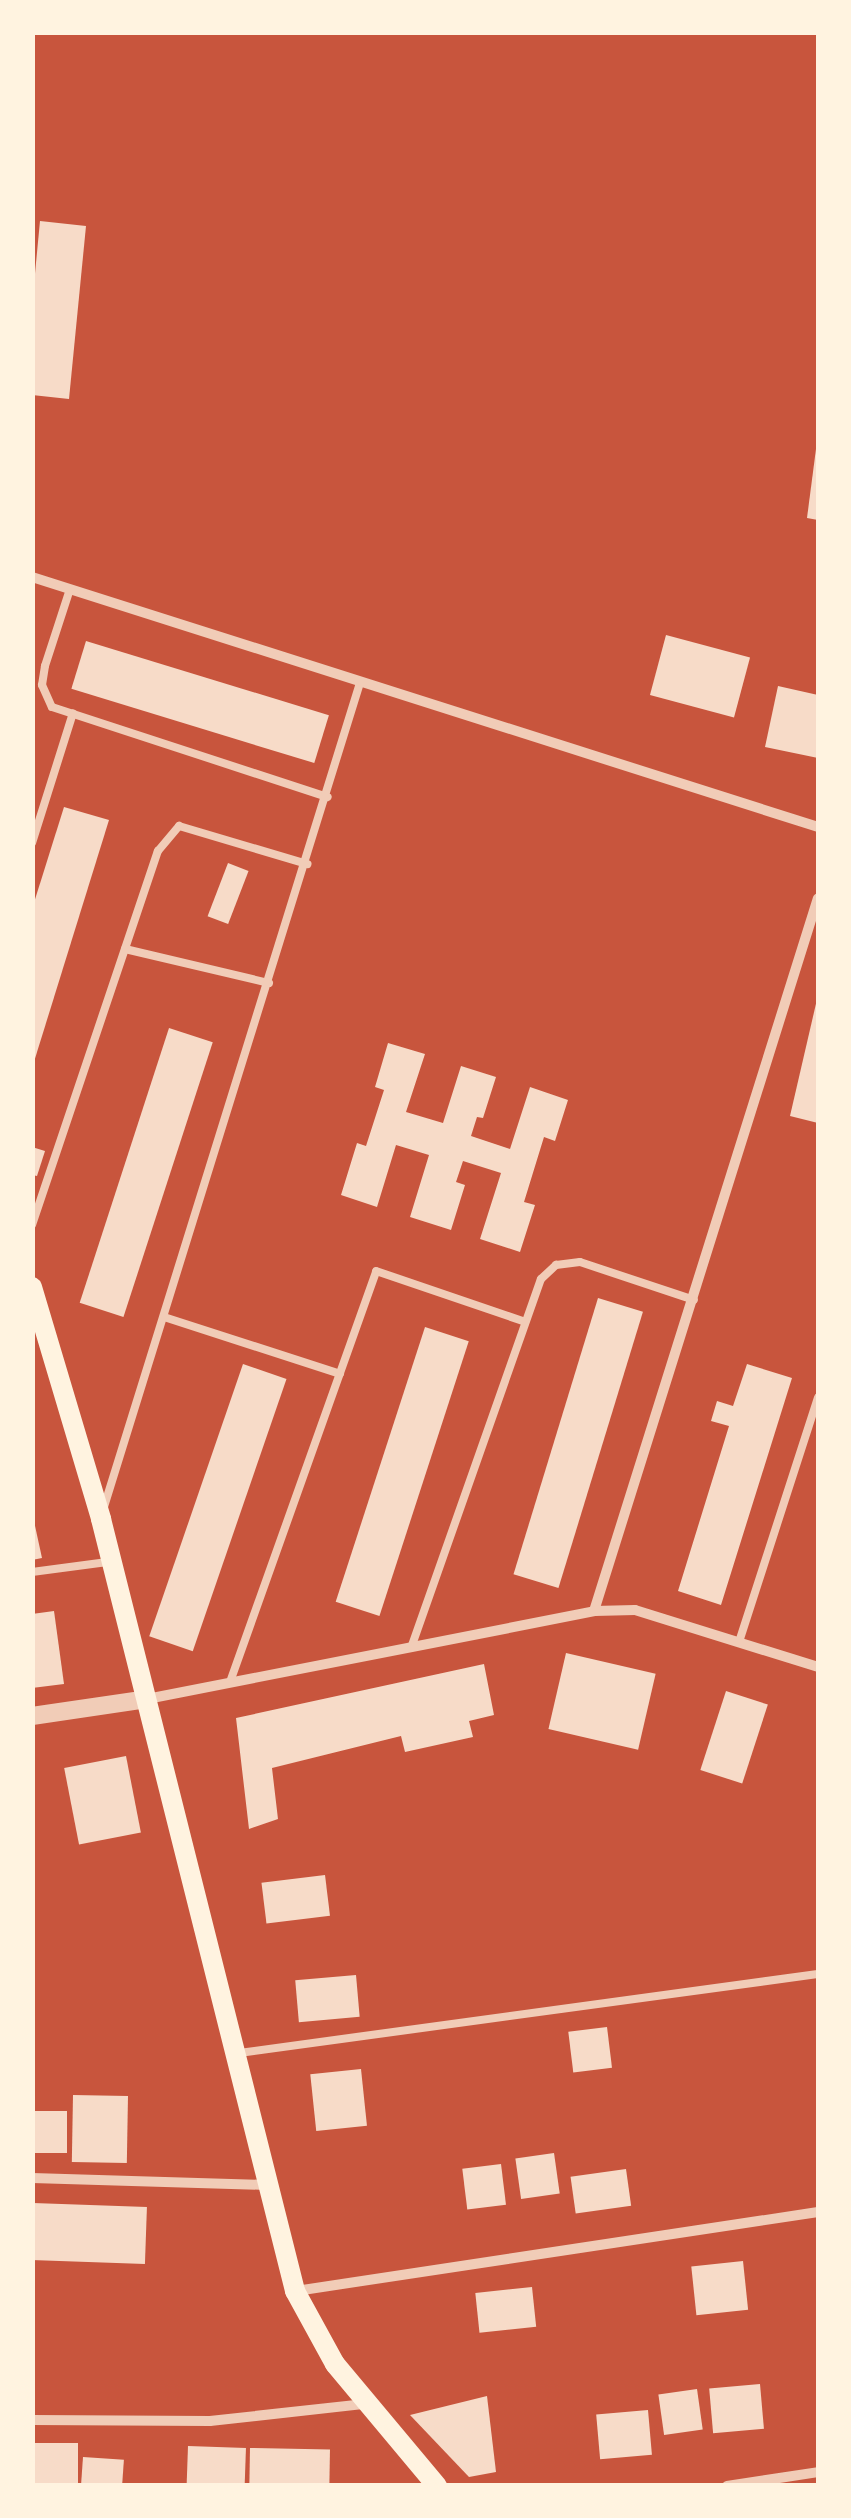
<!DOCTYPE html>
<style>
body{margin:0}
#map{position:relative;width:851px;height:2518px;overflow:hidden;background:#c8553d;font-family:Rubik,sans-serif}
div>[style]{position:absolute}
.building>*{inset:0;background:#f7dbc8;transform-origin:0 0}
.service>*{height:8px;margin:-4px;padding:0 4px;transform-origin:4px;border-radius:4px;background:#f1ccb7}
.minor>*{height:10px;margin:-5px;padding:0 5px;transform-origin:5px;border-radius:5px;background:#f1ccb7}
.tertiary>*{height:18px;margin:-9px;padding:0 9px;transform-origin:9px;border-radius:9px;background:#f1ccb7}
.secondary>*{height:20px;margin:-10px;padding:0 10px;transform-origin:10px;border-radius:10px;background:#fff3e0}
span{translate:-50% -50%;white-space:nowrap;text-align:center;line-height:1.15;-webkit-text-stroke:8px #fff3e0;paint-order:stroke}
.frame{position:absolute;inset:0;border:35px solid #fff3e0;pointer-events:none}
</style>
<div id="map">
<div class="building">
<i style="clip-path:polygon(40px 221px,86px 226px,69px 399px,32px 395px,32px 305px)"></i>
<i style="clip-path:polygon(816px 449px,818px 449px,818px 520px,807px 518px)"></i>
<i style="left:666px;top:635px;width:87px;height:62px;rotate:15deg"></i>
<i style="left:86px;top:641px;width:254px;height:50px;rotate:17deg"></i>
<i style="clip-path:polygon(778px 686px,818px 695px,818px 758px,765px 747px)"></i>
<i style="clip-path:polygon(64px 807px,109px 820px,33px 1065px,32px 909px)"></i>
<i style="left:228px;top:863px;width:22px;height:57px;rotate:21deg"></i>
<i style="clip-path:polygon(818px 995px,818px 1123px,790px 1116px)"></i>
<i style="left:169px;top:1028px;width:46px;height:289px;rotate:18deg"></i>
<i style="clip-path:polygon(388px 1043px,425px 1054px,406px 1112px,443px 1123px,461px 1066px,496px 1077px,483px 1118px,477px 1117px,471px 1136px,510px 1149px,530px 1087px,568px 1100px,555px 1141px,544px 1137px,524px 1202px,535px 1205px,520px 1252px,480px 1239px,501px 1173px,463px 1161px,456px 1182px,465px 1185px,451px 1230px,410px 1217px,429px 1155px,396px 1145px,377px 1207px,341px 1195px,357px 1143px,366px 1146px,384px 1090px,375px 1087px)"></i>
<i style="clip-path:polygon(32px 1147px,45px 1151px,37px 1176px,32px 1175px)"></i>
<i style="left:598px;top:1298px;width:47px;height:289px;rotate:17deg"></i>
<i style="left:425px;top:1327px;width:46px;height:289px;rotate:18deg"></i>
<i style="left:243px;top:1364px;width:46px;height:288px;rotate:19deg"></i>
<i style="clip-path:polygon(747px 1364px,792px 1378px,721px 1605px,678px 1591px,729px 1426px,711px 1421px,717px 1401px,733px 1406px)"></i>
<i style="clip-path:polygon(32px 1512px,42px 1558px,32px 1560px)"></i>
<i style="clip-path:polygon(54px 1611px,64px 1684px,32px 1688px,32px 1614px)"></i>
<i style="left:566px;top:1653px;width:92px;height:78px;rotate:13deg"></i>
<i style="clip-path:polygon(484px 1664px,494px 1715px,469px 1721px,473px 1737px,405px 1752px,401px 1736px,272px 1768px,278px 1819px,249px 1829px,236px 1718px)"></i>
<i style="left:726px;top:1691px;width:44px;height:83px;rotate:18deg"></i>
<i style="left:126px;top:1756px;width:78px;height:63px;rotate:79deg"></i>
<i style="left:325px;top:1875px;width:41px;height:64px;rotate:83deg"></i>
<i style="left:356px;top:1975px;width:42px;height:61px;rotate:85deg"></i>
<i style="left:607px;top:2027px;width:41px;height:39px;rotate:83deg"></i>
<i style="left:361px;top:2069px;width:57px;height:51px;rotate:84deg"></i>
<i style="left:73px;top:2095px;width:55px;height:67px;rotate:1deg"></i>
<i style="left:32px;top:2111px;width:35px;height:42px"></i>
<i style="left:554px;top:2153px;width:41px;height:39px;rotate:82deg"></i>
<i style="left:501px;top:2164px;width:41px;height:39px;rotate:83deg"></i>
<i style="left:626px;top:2169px;width:37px;height:56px;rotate:82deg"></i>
<i style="left:33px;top:2203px;width:114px;height:57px;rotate:2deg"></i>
<i style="left:743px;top:2261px;width:49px;height:52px;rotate:84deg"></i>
<i style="left:532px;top:2287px;width:40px;height:57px;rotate:84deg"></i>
<i style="left:760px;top:2384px;width:45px;height:51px;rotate:85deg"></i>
<i style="left:697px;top:2389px;width:41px;height:39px;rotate:82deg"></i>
<i style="clip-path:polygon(487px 2396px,496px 2472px,469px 2477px,410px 2415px)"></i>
<i style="left:648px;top:2410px;width:45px;height:52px;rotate:85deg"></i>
<i style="left:32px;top:2443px;width:46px;height:43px"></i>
<i style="left:188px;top:2446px;width:58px;height:40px;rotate:2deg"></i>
<i style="left:250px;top:2448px;width:80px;height:38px;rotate:1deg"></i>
<i style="left:83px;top:2457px;width:41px;height:29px;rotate:4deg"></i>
</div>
<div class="service">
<i style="left:70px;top:589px;width:81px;rotate:108deg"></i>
<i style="left:45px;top:666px;width:19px;rotate:99deg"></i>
<i style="left:42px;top:685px;width:24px;rotate:66deg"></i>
<i style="left:52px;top:707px;width:290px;rotate:18.1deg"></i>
<i style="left:32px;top:843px;width:136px;rotate:-72.5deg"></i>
<i style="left:125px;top:949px;width:148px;rotate:13.3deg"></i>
<i style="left:32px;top:1225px;width:395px;rotate:-71.4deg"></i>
<i style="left:158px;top:851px;width:33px;rotate:-50deg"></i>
<i style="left:179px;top:826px;width:134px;rotate:16.5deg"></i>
<i style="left:164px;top:1317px;width:185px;rotate:17.9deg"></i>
<i style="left:103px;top:1510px;width:866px;rotate:-72.74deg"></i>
<i style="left:32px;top:1572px;width:76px;rotate:-7.6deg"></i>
<i style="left:739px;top:1642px;width:257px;rotate:-72.1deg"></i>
<i style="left:411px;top:1648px;width:391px;rotate:-70.6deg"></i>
<i style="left:541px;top:1279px;width:21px;rotate:-43deg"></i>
<i style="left:556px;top:1265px;width:24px;rotate:-7deg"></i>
<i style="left:580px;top:1262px;width:120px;rotate:18.4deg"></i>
<i style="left:230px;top:1682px;width:436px;rotate:-70.4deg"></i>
<i style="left:376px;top:1271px;width:155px;rotate:18.8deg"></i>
<i style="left:239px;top:2053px;width:584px;rotate:-7.77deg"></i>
</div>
<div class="minor">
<i style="left:32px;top:577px;width:825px;rotate:17.64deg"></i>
<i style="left:594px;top:1611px;width:747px;rotate:-72.56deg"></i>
<i style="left:147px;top:1699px;width:456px;rotate:-11.1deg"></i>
<i style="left:594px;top:1611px;width:41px;rotate:-1.4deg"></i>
<i style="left:635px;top:1610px;width:192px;rotate:17.3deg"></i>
<i style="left:32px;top:2178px;width:234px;rotate:1.7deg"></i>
<i style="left:296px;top:2291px;width:528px;rotate:-8.61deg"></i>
<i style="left:32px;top:2420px;width:178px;rotate:0.3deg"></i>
<i style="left:210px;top:2421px;width:156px;rotate:-6.3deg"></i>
<i style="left:727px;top:2486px;width:92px;rotate:-8.7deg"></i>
</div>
<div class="tertiary">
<i style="left:32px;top:1716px;width:116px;rotate:-8.4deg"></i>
</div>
<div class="secondary">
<i style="left:32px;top:1287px;width:242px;rotate:73.4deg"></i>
<i style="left:101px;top:1519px;width:796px;rotate:75.89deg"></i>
<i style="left:295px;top:2291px;width:83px;rotate:61.3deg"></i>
<i style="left:335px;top:2364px;width:159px;rotate:50.1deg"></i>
</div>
<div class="frame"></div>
</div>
